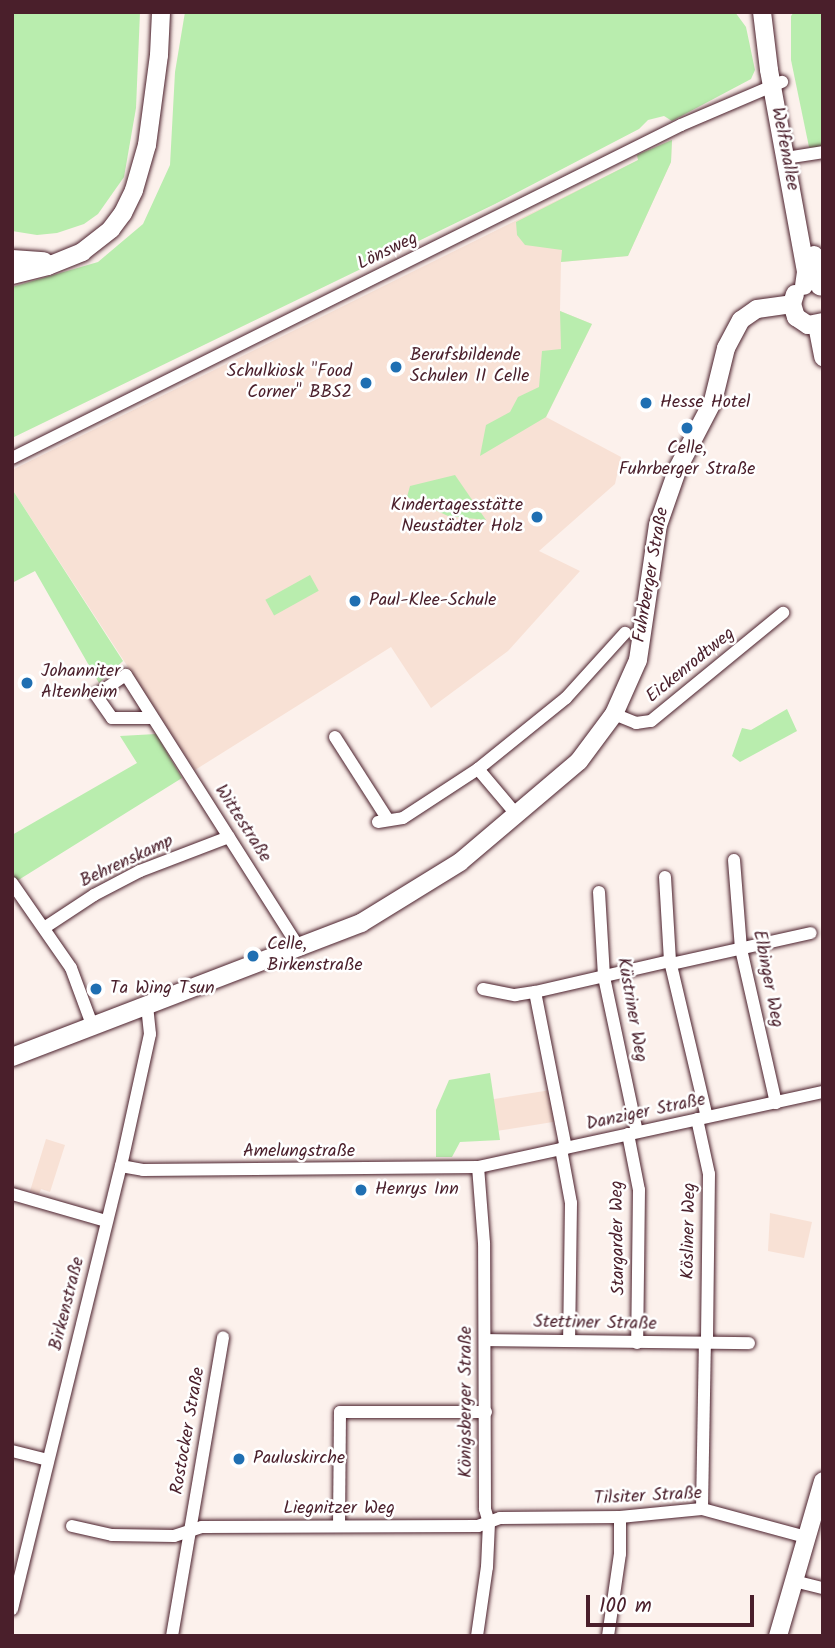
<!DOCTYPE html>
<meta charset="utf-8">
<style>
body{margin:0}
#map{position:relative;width:835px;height:1648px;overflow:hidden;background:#fcf1ec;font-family:Kalam,sans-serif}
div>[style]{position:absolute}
.built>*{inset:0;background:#f8e1d5;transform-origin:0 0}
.green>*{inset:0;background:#b9edae;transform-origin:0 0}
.roads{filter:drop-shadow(0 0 2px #4a1f2b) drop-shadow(0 0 2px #4a1f2b)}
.street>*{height:12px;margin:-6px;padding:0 6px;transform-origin:6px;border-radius:6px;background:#fff}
.secondary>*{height:18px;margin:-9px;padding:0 9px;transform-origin:9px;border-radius:9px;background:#fff}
.dots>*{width:19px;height:19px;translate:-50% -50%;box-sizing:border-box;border:4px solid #fff;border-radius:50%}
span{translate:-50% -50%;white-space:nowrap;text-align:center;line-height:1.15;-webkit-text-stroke:5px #fff;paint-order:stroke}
.street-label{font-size:18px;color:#4a1f2b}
.poi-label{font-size:18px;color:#4a1f2b}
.left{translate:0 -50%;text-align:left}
.right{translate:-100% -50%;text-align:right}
.frame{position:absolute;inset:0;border:14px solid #4a1f2b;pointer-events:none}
.scale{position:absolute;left:586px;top:1595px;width:168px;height:32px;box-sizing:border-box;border:4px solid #4a1f2b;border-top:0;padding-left:9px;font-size:21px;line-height:24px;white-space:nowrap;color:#4a1f2b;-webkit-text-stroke:5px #fff;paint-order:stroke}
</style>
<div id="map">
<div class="built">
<i style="clip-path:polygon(672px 140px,671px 162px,628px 256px,561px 262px,560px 311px,592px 324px,546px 417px,621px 457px,615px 484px,539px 551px,580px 571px,508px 651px,431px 708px,391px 647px,195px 770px,12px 489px,12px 470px,638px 160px,637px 155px)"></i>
<i style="left:551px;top:1090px;width:32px;height:59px;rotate:81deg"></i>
<i style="clip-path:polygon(46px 1139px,65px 1145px,50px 1192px,41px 1189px,39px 1194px,30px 1191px)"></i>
<i style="clip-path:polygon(770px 1213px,812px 1222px,804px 1258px,768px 1251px)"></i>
</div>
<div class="green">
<i style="clip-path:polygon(12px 12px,140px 12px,136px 108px,124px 177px,98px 214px,84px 224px,57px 233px,37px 235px,12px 231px)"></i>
<i style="clip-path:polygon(185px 12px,735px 12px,746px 27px,755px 70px,751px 79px,672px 121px,664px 116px,648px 120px,639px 129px,495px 204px,12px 438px,12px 287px,98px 262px,143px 224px,170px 165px,175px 72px)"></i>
<i style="clip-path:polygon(794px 12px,823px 12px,823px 145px,818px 148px,809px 147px,791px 60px,791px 16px)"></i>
<i style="clip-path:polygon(672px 140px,671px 162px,628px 256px,561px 262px,562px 250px,525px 245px,517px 235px,516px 222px,638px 160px,637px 155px)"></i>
<i style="clip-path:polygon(560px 311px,592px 324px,546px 417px,480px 456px,486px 425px,510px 412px,518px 397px,539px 387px,542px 351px,561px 349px)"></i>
<i style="clip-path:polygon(455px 475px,486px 520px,448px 516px,407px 497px,410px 486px)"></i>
<i style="clip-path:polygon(12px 489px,123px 661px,99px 683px,35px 571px,12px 583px)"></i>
<i style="left:310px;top:575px;width:18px;height:51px;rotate:61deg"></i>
<i style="clip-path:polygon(787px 709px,797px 731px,740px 762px,732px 756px,742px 728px,751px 730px)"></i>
<i style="clip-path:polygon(156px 734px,182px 778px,12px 884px,12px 835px,137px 763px,120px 736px)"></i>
<i style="clip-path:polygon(490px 1073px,500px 1140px,460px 1142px,452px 1157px,436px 1157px,436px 1110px,449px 1080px)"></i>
</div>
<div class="roads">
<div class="street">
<i style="left:786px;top:158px;width:37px;rotate:-9deg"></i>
<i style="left:12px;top:458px;width:747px;rotate:-26.46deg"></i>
<i style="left:681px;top:125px;width:110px;rotate:-23.1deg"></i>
<i style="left:614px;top:714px;width:24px;rotate:22deg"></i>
<i style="left:636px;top:723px;width:15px;rotate:-8deg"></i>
<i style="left:651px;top:721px;width:171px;rotate:-39.3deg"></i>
<i style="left:152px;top:718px;width:40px;rotate:180deg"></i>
<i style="left:112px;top:718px;width:28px;rotate:-125deg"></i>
<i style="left:96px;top:695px;width:36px;rotate:-34deg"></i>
<i style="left:126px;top:675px;width:325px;rotate:57.6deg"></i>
<i style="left:335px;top:737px;width:98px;rotate:57.4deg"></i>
<i style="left:478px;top:769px;width:113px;rotate:-38.9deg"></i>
<i style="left:566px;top:698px;width:88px;rotate:-47.8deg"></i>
<i style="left:378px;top:822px;width:25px;rotate:-9deg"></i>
<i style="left:403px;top:818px;width:90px;rotate:-33.2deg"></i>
<i style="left:478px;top:769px;width:60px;rotate:49.7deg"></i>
<i style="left:734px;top:860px;width:89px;rotate:85.5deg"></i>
<i style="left:741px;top:949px;width:158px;rotate:77.2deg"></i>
<i style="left:665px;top:877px;width:84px;rotate:86.6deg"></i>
<i style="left:670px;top:961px;width:160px;rotate:76.7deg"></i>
<i style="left:12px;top:883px;width:103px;rotate:55.2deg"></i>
<i style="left:71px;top:968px;width:63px;rotate:69.6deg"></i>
<i style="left:599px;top:892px;width:85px;rotate:86.6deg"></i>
<i style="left:604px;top:977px;width:158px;rotate:78deg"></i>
<i style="left:44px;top:928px;width:60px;rotate:-33.4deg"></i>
<i style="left:94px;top:895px;width:52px;rotate:-27.6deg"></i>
<i style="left:140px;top:871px;width:95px;rotate:-20.9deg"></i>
<i style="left:671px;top:964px;width:143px;rotate:-12.5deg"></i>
<i style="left:483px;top:989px;width:33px;rotate:11deg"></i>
<i style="left:515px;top:995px;width:20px;rotate:-9deg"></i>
<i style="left:535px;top:992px;width:139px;rotate:-12.9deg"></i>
<i style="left:535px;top:992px;width:159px;rotate:78.8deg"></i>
<i style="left:697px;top:1119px;width:56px;rotate:77.7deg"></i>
<i style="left:709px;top:1174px;width:170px;rotate:90.7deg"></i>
<i style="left:628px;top:1134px;width:57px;rotate:78.9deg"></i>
<i style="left:639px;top:1190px;width:153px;rotate:90.7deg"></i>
<i style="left:561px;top:1149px;width:55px;rotate:79.5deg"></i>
<i style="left:571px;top:1203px;width:137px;rotate:90.8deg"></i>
<i style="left:121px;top:1166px;width:22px;rotate:10deg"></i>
<i style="left:143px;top:1170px;width:335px;rotate:-0.5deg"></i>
<i style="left:478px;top:1167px;width:353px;rotate:-12.3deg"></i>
<i style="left:12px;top:1194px;width:98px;rotate:16deg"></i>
<i style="left:485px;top:1340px;width:264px;rotate:0.7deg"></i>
<i style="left:12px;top:1451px;width:37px;rotate:14deg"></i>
<i style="left:702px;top:1509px;width:165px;rotate:-89deg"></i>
<i style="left:72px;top:1526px;width:41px;rotate:12.7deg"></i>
<i style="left:112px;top:1535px;width:62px;rotate:0.9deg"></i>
<i style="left:174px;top:1536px;width:29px;rotate:-18deg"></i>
<i style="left:202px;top:1527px;width:276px;rotate:-0.2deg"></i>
<i style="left:478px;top:1526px;width:23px;rotate:-20deg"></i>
<i style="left:500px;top:1518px;width:120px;rotate:-0.5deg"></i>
<i style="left:620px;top:1517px;width:82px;rotate:-5.6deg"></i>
<i style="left:702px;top:1509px;width:108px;rotate:15.1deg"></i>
<i style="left:339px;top:1526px;width:114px;rotate:-89.5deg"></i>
<i style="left:340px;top:1412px;width:146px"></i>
<i style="left:794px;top:1581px;width:30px;rotate:14deg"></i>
<i style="left:12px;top:1609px;width:456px;rotate:-76.2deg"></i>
<i style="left:121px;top:1166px;width:135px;rotate:-77.6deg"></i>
<i style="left:150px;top:1034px;width:27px;rotate:-96deg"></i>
<i style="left:172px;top:1636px;width:303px;rotate:-80.3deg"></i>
<i style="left:477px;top:1636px;width:70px;rotate:-81.8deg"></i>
<i style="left:487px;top:1567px;width:44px;rotate:-87.4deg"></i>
<i style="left:489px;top:1523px;width:15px;rotate:-106deg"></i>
<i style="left:485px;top:1509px;width:266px;rotate:-90.2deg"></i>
<i style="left:484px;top:1243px;width:76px;rotate:-94.5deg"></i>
<i style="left:608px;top:1636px;width:83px;rotate:-81.7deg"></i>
<i style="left:620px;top:1554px;width:37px;rotate:-90deg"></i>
</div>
<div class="secondary">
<i style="left:762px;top:12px;width:58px;rotate:83.1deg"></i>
<i style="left:769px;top:70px;width:205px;rotate:79.6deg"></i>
<i style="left:806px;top:272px;width:14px;rotate:98deg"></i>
<i style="left:814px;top:255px;width:32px;rotate:79deg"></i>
<i style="left:12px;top:259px;width:32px;rotate:4deg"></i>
<i style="left:12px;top:275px;width:37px;rotate:-14deg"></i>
<i style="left:48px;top:266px;width:37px;rotate:-22deg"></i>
<i style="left:82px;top:252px;width:37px;rotate:-38deg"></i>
<i style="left:111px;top:229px;width:20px;rotate:-53deg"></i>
<i style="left:123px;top:213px;width:25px;rotate:-64deg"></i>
<i style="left:134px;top:190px;width:47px;rotate:-73.9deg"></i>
<i style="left:147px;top:145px;width:91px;rotate:-82.4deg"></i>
<i style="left:159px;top:55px;width:43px;rotate:-87.3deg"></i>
<i style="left:795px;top:294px;width:10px;rotate:107deg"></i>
<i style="left:792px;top:304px;width:14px;rotate:73deg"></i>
<i style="left:796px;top:317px;width:14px;rotate:34deg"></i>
<i style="left:808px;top:325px;width:15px;rotate:-11deg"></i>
<i style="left:817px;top:325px;width:33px;rotate:79deg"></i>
<i style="left:12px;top:1057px;width:374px;rotate:-21deg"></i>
<i style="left:361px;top:923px;width:116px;rotate:-31.6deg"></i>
<i style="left:460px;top:862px;width:156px;rotate:-40.3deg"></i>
<i style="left:579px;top:761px;width:59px;rotate:-53.3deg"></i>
<i style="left:614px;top:714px;width:59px;rotate:-66deg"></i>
<i style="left:638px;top:660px;width:136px;rotate:-81.6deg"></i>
<i style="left:658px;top:525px;width:60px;rotate:-70.7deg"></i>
<i style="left:678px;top:468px;width:76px;rotate:-62.4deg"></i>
<i style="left:713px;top:401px;width:55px;rotate:-76.2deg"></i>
<i style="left:726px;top:348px;width:32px;rotate:-62deg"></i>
<i style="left:741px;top:320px;width:19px;rotate:-35deg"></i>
<i style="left:757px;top:309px;width:35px;rotate:-8deg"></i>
<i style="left:778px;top:1636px;width:161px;rotate:-73.8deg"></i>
</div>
</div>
<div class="dots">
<i style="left:396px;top:367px;background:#1f6fb2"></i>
<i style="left:366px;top:383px;background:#1f6fb2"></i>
<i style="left:646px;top:403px;background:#1f6fb2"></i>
<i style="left:687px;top:428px;background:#1f6fb2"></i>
<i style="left:537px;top:517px;background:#1f6fb2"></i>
<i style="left:355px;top:601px;background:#1f6fb2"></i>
<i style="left:27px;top:683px;background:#1f6fb2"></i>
<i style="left:253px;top:956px;background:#1f6fb2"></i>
<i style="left:96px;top:989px;background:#1f6fb2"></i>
<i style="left:361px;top:1190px;background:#1f6fb2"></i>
<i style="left:239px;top:1459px;background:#1f6fb2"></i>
</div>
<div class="street-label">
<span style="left:784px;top:149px;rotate:79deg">Welfenallee</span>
<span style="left:388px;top:252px;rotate:-26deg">Lönsweg</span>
<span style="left:652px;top:575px;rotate:-80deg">Fuhrberger Straße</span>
<span style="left:691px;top:666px;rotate:-39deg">Eickenrodtweg</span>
<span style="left:242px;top:824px;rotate:57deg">Wittestraße</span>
<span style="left:127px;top:862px;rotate:-25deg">Behrenskamp</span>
<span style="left:767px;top:979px;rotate:79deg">Elbinger Weg</span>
<span style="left:631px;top:1010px;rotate:80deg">Küstriner Weg</span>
<span style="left:646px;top:1113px;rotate:-12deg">Danziger Straße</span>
<span style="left:299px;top:1152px">Amelungstraße</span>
<span style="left:690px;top:1231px;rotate:-89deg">Kösliner Weg</span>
<span style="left:619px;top:1238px;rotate:-91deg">Stargarder Weg</span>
<span style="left:68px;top:1304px;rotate:-76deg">Birkenstraße</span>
<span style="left:595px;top:1324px;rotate:1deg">Stettiner Straße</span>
<span style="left:467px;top:1402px;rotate:-90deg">Königsberger Straße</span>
<span style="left:189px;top:1431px;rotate:-80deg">Rostocker Straße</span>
<span style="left:648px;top:1497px;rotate:-3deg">Tilsiter Straße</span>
<span style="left:339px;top:1509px">Liegnitzer Weg</span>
</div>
<div class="poi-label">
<span class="left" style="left:410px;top:367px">Berufsbildende<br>Schulen II Celle</span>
<span class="right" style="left:352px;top:383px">Schulkiosk "Food<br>Corner" BBS2</span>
<span class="left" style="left:660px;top:403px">Hesse Hotel</span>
<span style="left:687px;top:460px">Celle,<br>Fuhrberger Straße</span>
<span class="right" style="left:523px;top:517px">Kindertagesstätte<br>Neustädter Holz</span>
<span class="left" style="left:369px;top:601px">Paul-Klee-Schule</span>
<span class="left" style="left:41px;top:683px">Johanniter<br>Altenheim</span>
<span class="left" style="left:267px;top:956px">Celle,<br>Birkenstraße</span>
<span class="left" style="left:110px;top:989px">Ta Wing Tsun</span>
<span class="left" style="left:375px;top:1190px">Henrys Inn</span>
<span class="left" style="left:253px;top:1459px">Pauluskirche</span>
</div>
<div class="frame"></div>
<div class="scale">100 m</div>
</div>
